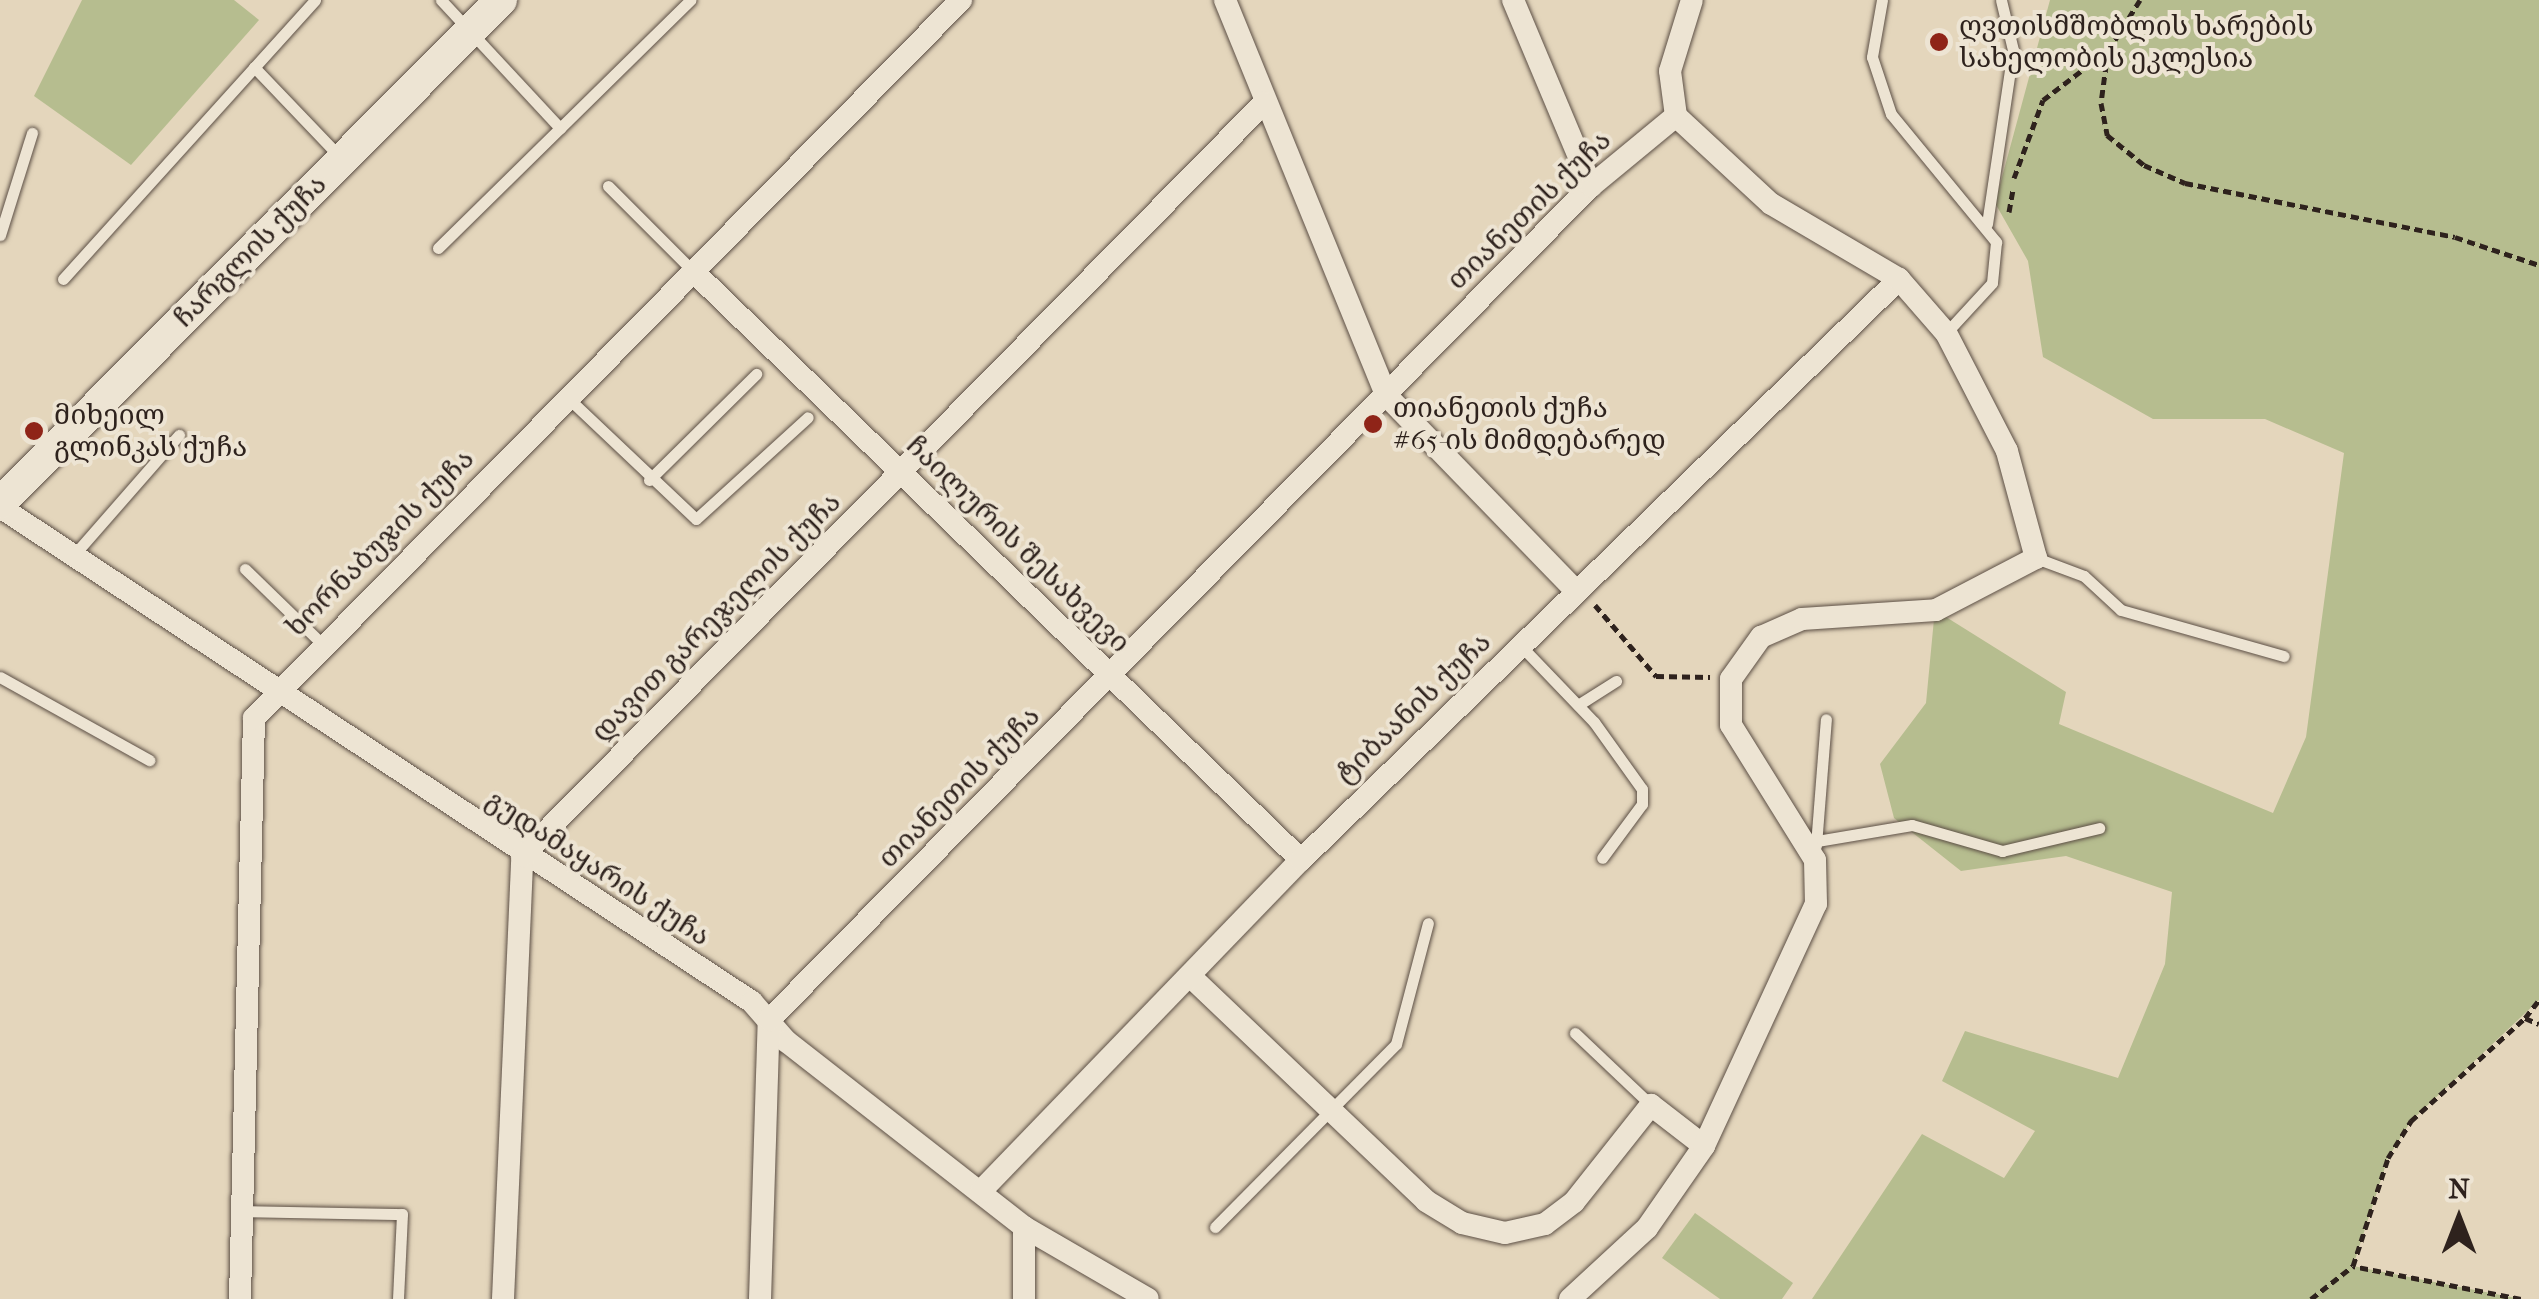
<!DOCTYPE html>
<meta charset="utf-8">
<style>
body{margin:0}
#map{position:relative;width:2539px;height:1299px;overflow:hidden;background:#e4d6bc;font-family:"IM FELL French Canon","Noto Serif Georgian",serif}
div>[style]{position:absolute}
.green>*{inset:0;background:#b6bd8f}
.path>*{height:5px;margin-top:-2.5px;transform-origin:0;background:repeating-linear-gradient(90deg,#2e221d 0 8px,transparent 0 13px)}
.roads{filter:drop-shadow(0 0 2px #5c4f45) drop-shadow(0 0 2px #5c4f45)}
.lane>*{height:11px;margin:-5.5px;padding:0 5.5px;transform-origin:5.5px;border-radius:5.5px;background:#ede4d3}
.street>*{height:22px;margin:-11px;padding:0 11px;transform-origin:11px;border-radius:11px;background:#ede4d3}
.secondary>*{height:32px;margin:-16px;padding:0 16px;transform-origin:16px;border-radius:16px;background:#ede4d3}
.dots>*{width:28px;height:28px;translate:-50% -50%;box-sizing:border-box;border:5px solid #ede4d3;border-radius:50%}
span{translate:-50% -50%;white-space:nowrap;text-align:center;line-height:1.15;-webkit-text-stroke:8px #ede4d3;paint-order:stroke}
.poi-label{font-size:28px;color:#2e221d}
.left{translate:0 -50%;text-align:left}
.street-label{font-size:28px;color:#2e221d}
.north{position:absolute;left:2409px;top:1169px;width:100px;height:100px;-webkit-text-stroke:8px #ede4d3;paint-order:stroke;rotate:0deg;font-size:28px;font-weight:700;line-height:40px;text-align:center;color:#2e221d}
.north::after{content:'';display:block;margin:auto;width:35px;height:45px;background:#2e221d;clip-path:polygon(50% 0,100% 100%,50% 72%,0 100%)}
</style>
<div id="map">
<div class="green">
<i style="clip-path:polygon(82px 0,234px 0,259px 20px,131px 165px,34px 96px)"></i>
<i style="clip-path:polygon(2050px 0,2539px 0,2539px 1000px,2411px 1121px,2388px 1158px,2353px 1266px,2521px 1299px,1812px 1299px,1922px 1134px,2004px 1178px,2035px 1131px,1942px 1081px,1965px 1031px,2118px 1078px,2165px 964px,2172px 892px,2066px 856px,1961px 871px,1894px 818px,1880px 764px,1926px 703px,1934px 619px,1946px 617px,2066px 692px,2059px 724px,2273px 813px,2306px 737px,2344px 453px,2265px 419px,2153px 419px,2043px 357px,2028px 261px,1995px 203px)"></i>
<i style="clip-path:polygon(1695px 1213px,1793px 1283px,1782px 1299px,1720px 1299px,1662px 1258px)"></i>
</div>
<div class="path">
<i style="left:2140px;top:0;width:60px;rotate:122.1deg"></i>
<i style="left:2108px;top:51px;width:52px;rotate:97.7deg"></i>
<i style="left:2101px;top:103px;width:33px;rotate:79deg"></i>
<i style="left:2107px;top:135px;width:48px;rotate:39deg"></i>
<i style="left:2144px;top:165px;width:45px;rotate:23.7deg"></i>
<i style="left:2185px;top:183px;width:275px;rotate:11.3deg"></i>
<i style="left:2455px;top:237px;width:89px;rotate:18.4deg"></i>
<i style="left:2014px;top:178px;width:83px;rotate:-69.6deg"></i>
<i style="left:2043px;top:100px;width:79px;rotate:-37.3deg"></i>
<i style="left:2009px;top:212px;width:23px;rotate:-80deg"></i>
<i style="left:1595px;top:605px;width:94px;rotate:49.3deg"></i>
<i style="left:1656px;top:676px;width:54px;rotate:1.1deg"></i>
<i style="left:2525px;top:1018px;width:23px;rotate:-52deg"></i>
<i style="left:2311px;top:1299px;width:53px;rotate:-38.2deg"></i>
<i style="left:2521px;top:1299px;width:171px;rotate:-168.9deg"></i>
<i style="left:2353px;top:1266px;width:114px;rotate:-72deg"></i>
<i style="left:2388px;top:1158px;width:44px;rotate:-58.1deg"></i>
<i style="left:2411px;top:1121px;width:154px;rotate:-42.1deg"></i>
<i style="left:2525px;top:1018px;width:15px;rotate:23deg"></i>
</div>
<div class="roads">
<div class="lane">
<i style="left:441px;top:0;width:175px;rotate:47.1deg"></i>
<i style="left:1882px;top:0;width:58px;rotate:100deg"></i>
<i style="left:1872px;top:57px;width:60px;rotate:71.6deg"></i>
<i style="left:1891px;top:114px;width:166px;rotate:50.6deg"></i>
<i style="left:1996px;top:242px;width:41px;rotate:95.6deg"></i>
<i style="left:1992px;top:283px;width:68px;rotate:132.6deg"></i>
<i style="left:254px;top:67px;width:126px;rotate:46.3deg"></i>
<i style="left:608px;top:186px;width:122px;rotate:45deg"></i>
<i style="left:1987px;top:224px;width:176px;rotate:-81.5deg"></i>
<i style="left:2013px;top:50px;width:51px;rotate:-103.5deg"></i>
<i style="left:0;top:235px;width:107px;rotate:-72.6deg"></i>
<i style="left:438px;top:248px;width:354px;rotate:-44.5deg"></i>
<i style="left:63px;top:279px;width:376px;rotate:-47.9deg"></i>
<i style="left:568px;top:398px;width:176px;rotate:43.4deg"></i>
<i style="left:696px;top:519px;width:151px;rotate:-42.3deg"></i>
<i style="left:649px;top:480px;width:151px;rotate:-44.7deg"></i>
<i style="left:73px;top:556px;width:161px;rotate:-48.8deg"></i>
<i style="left:2036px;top:558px;width:51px;rotate:20.6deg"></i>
<i style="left:2084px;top:576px;width:50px;rotate:42.6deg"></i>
<i style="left:2121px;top:610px;width:169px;rotate:15.8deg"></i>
<i style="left:245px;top:569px;width:107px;rotate:44.2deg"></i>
<i style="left:1521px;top:646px;width:105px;rotate:46.2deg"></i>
<i style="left:1594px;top:722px;width:82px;rotate:54.4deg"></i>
<i style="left:1642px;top:789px;width:15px;rotate:90deg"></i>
<i style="left:1642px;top:804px;width:67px;rotate:126.5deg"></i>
<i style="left:0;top:677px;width:171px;rotate:29.1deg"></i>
<i style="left:1578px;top:705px;width:45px;rotate:-32.3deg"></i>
<i style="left:1817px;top:841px;width:96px;rotate:-9.6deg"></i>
<i style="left:1912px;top:825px;width:94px;rotate:16.1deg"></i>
<i style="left:2002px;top:851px;width:100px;rotate:-13.3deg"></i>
<i style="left:1816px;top:845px;width:126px;rotate:-85.5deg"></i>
<i style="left:1575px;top:1033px;width:105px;rotate:43.5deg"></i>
<i style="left:242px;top:1211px;width:160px;rotate:1.1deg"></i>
<i style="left:402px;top:1214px;width:85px;rotate:92.7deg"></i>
<i style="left:1215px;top:1227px;width:257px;rotate:-45.3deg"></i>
<i style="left:1396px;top:1044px;width:125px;rotate:-75.2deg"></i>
</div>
<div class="street">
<i style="left:1225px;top:0;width:427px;rotate:67.8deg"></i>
<i style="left:1386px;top:395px;width:273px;rotate:45.9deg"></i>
<i style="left:1513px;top:0;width:202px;rotate:67.2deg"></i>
<i style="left:694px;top:272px;width:845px;rotate:44.09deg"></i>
<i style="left:0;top:507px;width:900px;rotate:33.35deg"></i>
<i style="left:752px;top:1002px;width:52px;rotate:48.9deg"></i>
<i style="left:786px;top:1041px;width:302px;rotate:38deg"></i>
<i style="left:1024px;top:1227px;width:143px;rotate:30.1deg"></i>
<i style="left:1190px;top:976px;width:326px;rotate:43.6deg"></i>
<i style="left:1426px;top:1201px;width:42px;rotate:31.4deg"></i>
<i style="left:1462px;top:1223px;width:44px;rotate:13.1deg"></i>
<i style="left:1505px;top:1233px;width:41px;rotate:-12.7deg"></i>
<i style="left:1545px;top:1224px;width:36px;rotate:-37deg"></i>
<i style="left:1574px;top:1202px;width:124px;rotate:-51.6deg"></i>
<i style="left:1651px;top:1105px;width:67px;rotate:37.7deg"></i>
<i style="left:981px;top:1191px;width:460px;rotate:-46deg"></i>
<i style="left:1301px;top:860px;width:834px;rotate:-44.17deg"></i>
<i style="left:240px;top:1299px;width:581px;rotate:-88.62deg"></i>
<i style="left:254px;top:718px;width:1008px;rotate:-45.44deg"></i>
<i style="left:503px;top:1299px;width:443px;rotate:-87.5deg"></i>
<i style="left:522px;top:856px;width:1057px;rotate:-45.42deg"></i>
<i style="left:760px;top:1299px;width:279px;rotate:-88.2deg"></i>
<i style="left:769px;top:1020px;width:1171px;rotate:-45.42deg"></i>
<i style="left:1591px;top:186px;width:110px;rotate:-39.5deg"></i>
<i style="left:1024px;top:1299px;width:72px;rotate:-90deg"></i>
<i style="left:1570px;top:1299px;width:105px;rotate:-42.7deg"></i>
<i style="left:1647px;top:1228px;width:100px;rotate:-55.2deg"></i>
<i style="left:1704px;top:1146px;width:267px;rotate:-65.2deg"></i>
<i style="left:1816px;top:904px;width:44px;rotate:-91.3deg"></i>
<i style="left:1815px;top:860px;width:159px;rotate:-121.9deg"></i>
<i style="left:1731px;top:725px;width:46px;rotate:-90deg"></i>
<i style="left:1731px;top:679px;width:52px;rotate:-54.5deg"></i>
<i style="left:1761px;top:637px;width:45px;rotate:-23.7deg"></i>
<i style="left:1802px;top:619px;width:134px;rotate:-3.8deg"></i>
<i style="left:1936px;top:610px;width:113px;rotate:-27.5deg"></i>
<i style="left:2036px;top:558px;width:111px;rotate:-105.2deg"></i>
<i style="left:2007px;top:451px;width:133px;rotate:-117.3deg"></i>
<i style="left:1946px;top:333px;width:72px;rotate:-131deg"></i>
<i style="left:1899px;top:279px;width:148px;rotate:-149.6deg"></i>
<i style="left:1771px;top:204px;width:129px;rotate:-137.2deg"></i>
<i style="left:1676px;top:116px;width:45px;rotate:-97.6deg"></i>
<i style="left:1670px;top:71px;width:74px;rotate:-72.8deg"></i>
</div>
<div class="secondary">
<i style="left:0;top:503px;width:710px;rotate:-45.11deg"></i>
</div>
</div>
<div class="dots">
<i style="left:1939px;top:42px;background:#8f2418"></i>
<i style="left:1373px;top:424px;background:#8f2418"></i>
<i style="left:34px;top:431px;background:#8f2418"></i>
</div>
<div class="poi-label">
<span class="left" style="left:1959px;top:42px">ღვთისმშობლის ხარების<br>სახელობის ეკლესია</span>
<span class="left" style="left:1393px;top:424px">თიანეთის ქუჩა<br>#65-ის მიმდებარედ</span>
<span class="left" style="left:54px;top:431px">მიხეილ<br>გლინკას ქუჩა</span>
</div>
<div class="street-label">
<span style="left:1529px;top:210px;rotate:-44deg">თიანეთის ქუჩა</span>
<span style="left:250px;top:251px;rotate:-45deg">ჩარგლის ქუჩა</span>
<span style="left:380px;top:543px;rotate:-45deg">ხორნაბუჯის ქუჩა</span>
<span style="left:1018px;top:544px;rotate:44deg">ჩაილურის შესახვევი</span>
<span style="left:716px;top:617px;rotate:-45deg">დავით გარეჯელის ქუჩა</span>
<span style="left:1413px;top:708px;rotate:-44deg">ტიბაანის ქუჩა</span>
<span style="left:959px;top:787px;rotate:-45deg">თიანეთის ქუჩა</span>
<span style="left:598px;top:868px;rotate:33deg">გუდამაყარის ქუჩა</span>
</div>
<div class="north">N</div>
</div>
